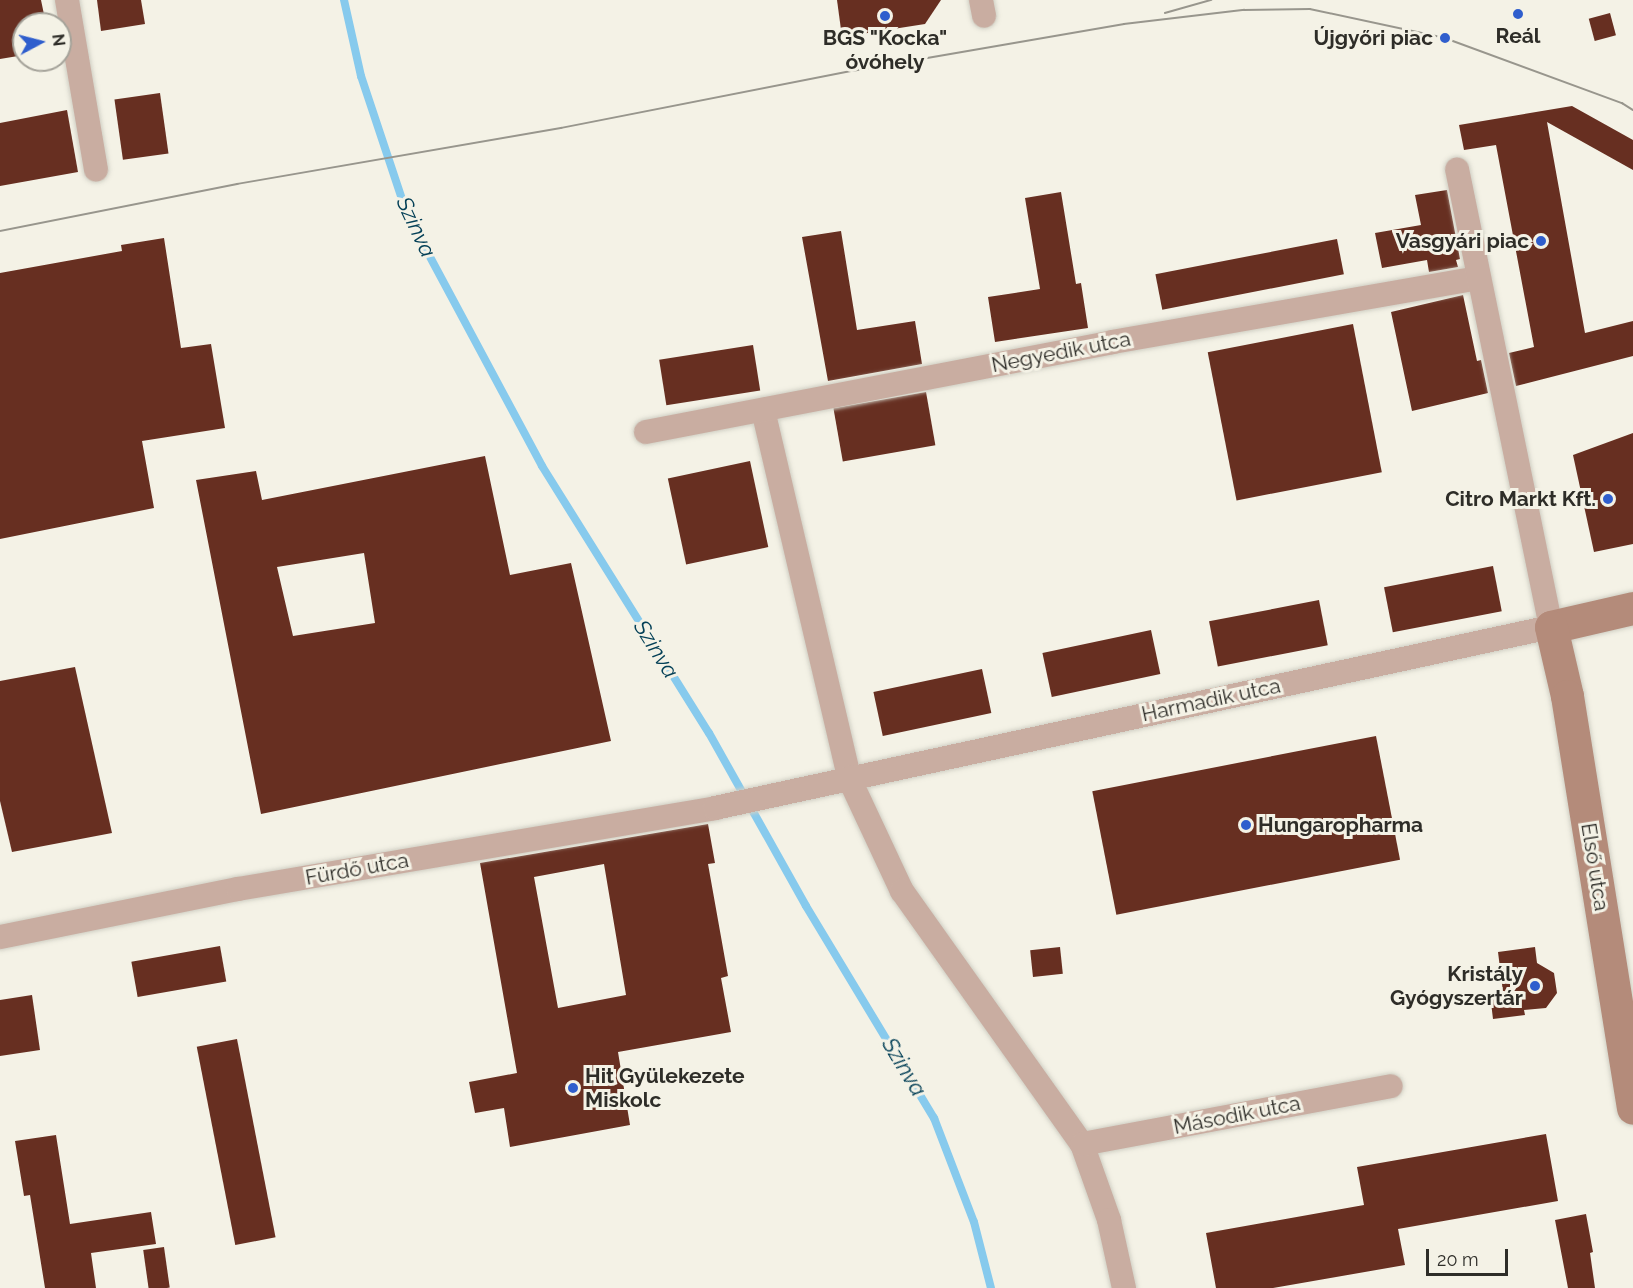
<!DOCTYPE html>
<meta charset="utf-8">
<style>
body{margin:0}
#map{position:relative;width:1633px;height:1288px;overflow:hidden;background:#f4f2e6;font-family:Raleway,sans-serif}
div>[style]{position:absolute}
.stream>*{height:8px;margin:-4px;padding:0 4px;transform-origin:4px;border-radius:4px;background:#87caed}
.building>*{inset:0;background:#672f21;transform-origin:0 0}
.roads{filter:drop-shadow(0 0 2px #d0cfc4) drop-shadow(0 0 2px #d0cfc4)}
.street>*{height:24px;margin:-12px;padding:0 12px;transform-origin:12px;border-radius:12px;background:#c9ada1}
.secondary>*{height:33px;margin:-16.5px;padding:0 16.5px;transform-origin:16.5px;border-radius:16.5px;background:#b48b7a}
.tram>*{height:1.5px;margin:-0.75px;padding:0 0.75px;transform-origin:0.75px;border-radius:0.75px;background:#98968d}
.dots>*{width:16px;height:16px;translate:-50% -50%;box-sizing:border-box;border:3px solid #f4f2e6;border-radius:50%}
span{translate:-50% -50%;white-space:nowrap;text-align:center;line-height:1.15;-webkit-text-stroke:6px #f4f2e6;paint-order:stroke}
.poi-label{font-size:21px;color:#2e2d28;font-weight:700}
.right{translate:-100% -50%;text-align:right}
.left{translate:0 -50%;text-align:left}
.street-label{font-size:21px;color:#2e2d28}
.water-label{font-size:22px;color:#044057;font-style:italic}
.north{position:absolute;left:12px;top:12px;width:60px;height:60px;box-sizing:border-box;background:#f4f2e6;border:2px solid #a5a39a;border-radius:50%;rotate:83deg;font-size:16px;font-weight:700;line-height:24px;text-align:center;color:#2e2d28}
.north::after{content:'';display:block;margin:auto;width:21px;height:27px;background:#2f5ecd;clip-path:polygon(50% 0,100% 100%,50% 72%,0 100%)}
.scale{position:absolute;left:1426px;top:1249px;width:82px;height:27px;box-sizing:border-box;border:3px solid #2e2d28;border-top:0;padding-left:8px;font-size:18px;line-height:21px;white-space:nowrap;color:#2e2d28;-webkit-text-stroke:4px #f4f2e6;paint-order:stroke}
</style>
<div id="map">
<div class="stream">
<i style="left:344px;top:0;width:78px;rotate:77.4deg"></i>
<i style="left:361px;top:76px;width:145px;rotate:71.6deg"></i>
<i style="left:407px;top:214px;width:286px;rotate:61.8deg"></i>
<i style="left:542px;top:466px;width:315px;rotate:58deg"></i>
<i style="left:709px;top:733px;width:198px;rotate:60.7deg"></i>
<i style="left:806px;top:906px;width:248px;rotate:58.9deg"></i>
<i style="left:934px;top:1118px;width:111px;rotate:69deg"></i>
<i style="left:974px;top:1222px;width:68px;rotate:75.6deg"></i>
</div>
<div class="building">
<i style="clip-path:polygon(0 0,41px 0,46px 24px,24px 24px,24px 55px,0 59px)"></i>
<i style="clip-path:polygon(97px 0,141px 0,145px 24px,101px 31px)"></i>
<i style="clip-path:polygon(837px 0,941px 0,925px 24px,842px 37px)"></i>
<i style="left:1610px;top:13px;width:23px;height:22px;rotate:75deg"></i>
<i style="left:160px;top:93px;width:61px;height:46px;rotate:82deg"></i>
<i style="clip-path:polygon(1572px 106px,1633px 140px,1633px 170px,1547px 122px,1585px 333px,1633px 321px,1633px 356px,1516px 386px,1509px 353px,1534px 347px,1496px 145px,1464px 150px,1459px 125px)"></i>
<i style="clip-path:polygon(67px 110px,78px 172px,0 186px,0 123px)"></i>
<i style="clip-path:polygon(1447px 190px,1460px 259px,1456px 260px,1458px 267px,1429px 272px,1427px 260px,1382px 268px,1375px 233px,1421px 225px,1415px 195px)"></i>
<i style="clip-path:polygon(1061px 192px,1076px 284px,1081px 283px,1088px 328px,995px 342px,988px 297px,1040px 289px,1025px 198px)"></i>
<i style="clip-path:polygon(841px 231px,857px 330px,915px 321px,922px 364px,828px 381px,802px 237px)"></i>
<i style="clip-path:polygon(164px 238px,181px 348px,211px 344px,225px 428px,142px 441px,154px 508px,0 539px,0 273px,122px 251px,121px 245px)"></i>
<i style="left:1337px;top:239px;width:36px;height:185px;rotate:79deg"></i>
<i style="clip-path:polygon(1463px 295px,1477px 361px,1481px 360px,1488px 393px,1412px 411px,1391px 312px)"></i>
<i style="left:1353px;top:324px;width:151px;height:148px;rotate:79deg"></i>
<i style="left:753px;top:345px;width:46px;height:95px;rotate:81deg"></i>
<i style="left:926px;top:392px;width:54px;height:94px;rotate:80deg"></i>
<i style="clip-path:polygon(1633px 433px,1633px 544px,1594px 552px,1573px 455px)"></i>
<i style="clip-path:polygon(evenodd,485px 456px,510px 575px,571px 563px,611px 741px,261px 814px,196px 480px,256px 471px,262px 500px,485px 456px,364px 553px,375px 623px,293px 636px,277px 567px,364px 553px)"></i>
<i style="left:750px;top:461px;width:88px;height:84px;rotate:78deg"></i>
<i style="left:1493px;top:566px;width:46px;height:111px;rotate:79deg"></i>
<i style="left:1319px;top:600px;width:46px;height:112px;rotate:79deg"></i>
<i style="left:1151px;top:630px;width:45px;height:111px;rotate:78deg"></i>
<i style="clip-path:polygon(75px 667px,112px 833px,12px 852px,0 801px,0 681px)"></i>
<i style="left:982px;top:669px;width:45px;height:111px;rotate:78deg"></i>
<i style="left:1376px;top:736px;width:126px;height:289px;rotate:79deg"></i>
<i style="clip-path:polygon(evenodd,708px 824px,715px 863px,708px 864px,728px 976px,721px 978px,731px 1032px,618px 1052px,630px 1125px,510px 1147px,504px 1108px,475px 1113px,469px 1082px,517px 1073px,480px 863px,708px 824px,604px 864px,626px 995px,558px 1008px,534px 877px,604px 864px)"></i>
<i style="left:220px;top:946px;width:36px;height:90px;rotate:80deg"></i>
<i style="left:1060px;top:947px;width:27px;height:30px;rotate:84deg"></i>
<i style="clip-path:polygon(1535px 947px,1537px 963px,1554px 973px,1557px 993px,1546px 1008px,1524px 1010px,1525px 1015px,1493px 1019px,1490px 994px,1503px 992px,1498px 952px)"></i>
<i style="clip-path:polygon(32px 995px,40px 1050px,0 1056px,0 1000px)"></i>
<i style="left:237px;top:1039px;width:202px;height:41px;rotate:79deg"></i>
<i style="clip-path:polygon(1546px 1134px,1558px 1201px,1398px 1229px,1405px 1265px,1273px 1288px,1216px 1288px,1206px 1233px,1364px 1205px,1357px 1167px)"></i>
<i style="clip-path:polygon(56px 1135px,70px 1224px,151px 1212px,156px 1244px,91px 1253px,96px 1288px,45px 1288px,30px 1195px,24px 1196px,15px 1141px)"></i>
<i style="clip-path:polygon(1586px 1214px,1593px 1252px,1590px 1253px,1595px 1288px,1568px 1288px,1555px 1220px)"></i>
<i style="left:164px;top:1247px;width:41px;height:21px;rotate:82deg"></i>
</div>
<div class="roads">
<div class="street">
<i style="left:67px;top:0;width:172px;rotate:80.3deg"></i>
<i style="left:981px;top:0;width:16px;rotate:79deg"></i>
<i style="left:763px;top:410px;width:378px;rotate:76.8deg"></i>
<i style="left:849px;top:778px;width:125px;rotate:64.9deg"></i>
<i style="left:902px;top:891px;width:310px;rotate:54.6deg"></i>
<i style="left:1082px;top:1144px;width:81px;rotate:70.4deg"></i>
<i style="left:1109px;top:1220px;width:70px;rotate:77.6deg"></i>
<i style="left:646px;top:432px;width:475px;rotate:-10.9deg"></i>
<i style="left:1112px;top:342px;width:371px;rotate:-9.9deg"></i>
<i style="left:0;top:937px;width:243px;rotate:-11.4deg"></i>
<i style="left:238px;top:889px;width:484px;rotate:-9.6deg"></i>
<i style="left:715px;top:808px;width:855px;rotate:-12.22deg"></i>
<i style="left:1551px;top:627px;width:467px;rotate:-101.6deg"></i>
<i style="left:1082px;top:1144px;width:314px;rotate:-10.6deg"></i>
</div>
<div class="secondary">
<i style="left:1633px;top:608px;width:84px;rotate:167deg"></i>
<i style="left:1551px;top:627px;width:71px;rotate:76.9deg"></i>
<i style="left:1567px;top:696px;width:417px;rotate:80.9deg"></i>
</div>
</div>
<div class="tram">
<i style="left:1165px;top:13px;width:48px;rotate:-15.8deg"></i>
<i style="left:0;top:231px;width:242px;rotate:-11.2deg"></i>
<i style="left:237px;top:184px;width:329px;rotate:-9.8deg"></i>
<i style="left:561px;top:128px;width:297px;rotate:-11.1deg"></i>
<i style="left:852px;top:71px;width:276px;rotate:-9.8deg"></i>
<i style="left:1124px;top:24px;width:121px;rotate:-6.7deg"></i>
<i style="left:1244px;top:10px;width:66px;rotate:-0.9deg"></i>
<i style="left:1310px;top:9px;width:138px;rotate:12.1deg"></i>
<i style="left:1445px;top:38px;width:189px;rotate:20.2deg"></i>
<i style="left:1622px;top:103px;width:13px;rotate:32deg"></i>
</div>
<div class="dots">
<i style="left:1518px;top:14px;background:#2f5ecd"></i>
<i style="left:885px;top:16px;background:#2f5ecd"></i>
<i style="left:1445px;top:38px;background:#2f5ecd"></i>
<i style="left:1541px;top:241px;background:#2f5ecd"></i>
<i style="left:1608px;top:499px;background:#2f5ecd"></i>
<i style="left:1246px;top:825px;background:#2f5ecd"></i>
<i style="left:1535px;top:986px;background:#2f5ecd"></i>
<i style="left:573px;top:1088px;background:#2f5ecd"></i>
</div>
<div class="poi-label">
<span style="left:1518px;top:36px">Reál</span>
<span style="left:885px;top:50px">BGS "Kocka"<br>óvóhely</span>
<span class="right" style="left:1433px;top:38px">Újgyőri piac</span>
<span class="right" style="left:1529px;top:241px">Vasgyári piac</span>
<span class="right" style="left:1596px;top:499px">Citro Markt Kft.</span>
<span class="left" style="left:1258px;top:825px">Hungaropharma</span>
<span class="right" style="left:1523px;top:986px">Kristály<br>Gyógyszertár</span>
<span class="left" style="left:585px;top:1088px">Hit Gyülekezete<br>Miskolc</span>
</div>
<div class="street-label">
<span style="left:1061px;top:352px;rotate:-11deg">Negyedik utca</span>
<span style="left:1211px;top:700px;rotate:-12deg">Harmadik utca</span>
<span style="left:1595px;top:867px;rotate:81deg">Első utca</span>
<span style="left:357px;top:869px;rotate:-10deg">Fürdő utca</span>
<span style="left:1237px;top:1115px;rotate:-11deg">Második utca</span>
</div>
<div class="water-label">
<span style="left:416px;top:227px;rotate:65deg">Szinva</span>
<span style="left:656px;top:649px;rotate:58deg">Szinva</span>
<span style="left:904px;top:1067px;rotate:59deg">Szinva</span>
</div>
<div class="north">N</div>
<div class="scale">20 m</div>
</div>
